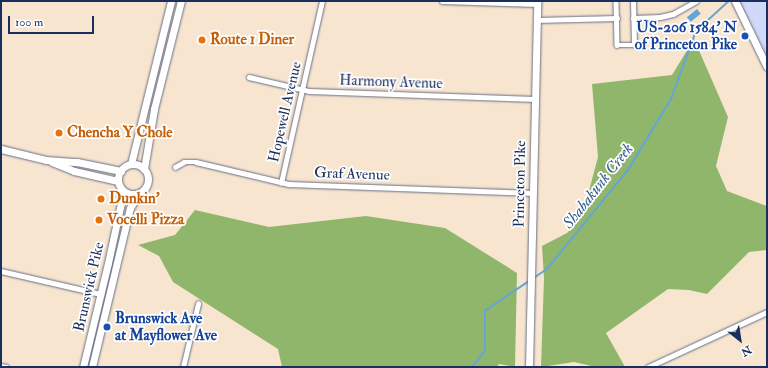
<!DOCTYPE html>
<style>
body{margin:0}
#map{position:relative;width:768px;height:368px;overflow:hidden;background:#f7e5cf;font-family:"IM FELL Double Pica",serif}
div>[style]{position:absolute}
.built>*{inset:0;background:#d1d9f9}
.forest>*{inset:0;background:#90b66b}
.water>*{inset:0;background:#64a5d7;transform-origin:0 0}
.stream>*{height:1.5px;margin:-0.75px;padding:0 0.75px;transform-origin:0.75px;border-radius:0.75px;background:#64a5d7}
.roads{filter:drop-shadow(0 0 1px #686f86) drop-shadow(0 0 1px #686f86)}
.minor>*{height:4.5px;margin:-2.25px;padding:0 2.25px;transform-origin:2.25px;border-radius:2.25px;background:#fff}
.secondary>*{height:7px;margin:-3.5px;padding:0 3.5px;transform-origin:3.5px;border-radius:3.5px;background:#fff}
.primary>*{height:7px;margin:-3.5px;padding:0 3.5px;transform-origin:3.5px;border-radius:3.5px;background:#fff}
.primary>.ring{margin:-3.5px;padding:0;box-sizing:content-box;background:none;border:7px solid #fff;border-radius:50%}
.dots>*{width:11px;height:11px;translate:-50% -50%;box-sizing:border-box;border:2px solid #fff;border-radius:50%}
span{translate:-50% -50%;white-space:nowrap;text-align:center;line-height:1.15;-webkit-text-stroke:3.5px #fff;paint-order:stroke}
.transit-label{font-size:15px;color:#164399;font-weight:700}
.right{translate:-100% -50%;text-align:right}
.left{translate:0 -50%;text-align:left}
.food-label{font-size:15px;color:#c56008;font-weight:700}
.street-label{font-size:15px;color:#1b2f5e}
.water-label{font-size:16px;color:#385e8e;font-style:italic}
.frame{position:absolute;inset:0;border:2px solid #1b2f5e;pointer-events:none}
.north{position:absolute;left:720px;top:320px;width:40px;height:40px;-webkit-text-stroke:3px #fff;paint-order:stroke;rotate:150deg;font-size:11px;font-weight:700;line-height:16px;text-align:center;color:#1b2f5e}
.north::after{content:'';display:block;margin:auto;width:14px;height:18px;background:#1b2f5e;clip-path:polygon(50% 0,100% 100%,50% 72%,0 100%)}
.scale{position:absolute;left:8px;top:16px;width:86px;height:18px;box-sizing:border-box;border:2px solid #1b2f5e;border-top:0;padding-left:5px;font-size:12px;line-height:14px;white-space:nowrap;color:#1b2f5e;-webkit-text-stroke:3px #fff;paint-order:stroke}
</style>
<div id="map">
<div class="built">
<i style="clip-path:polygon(739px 1px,767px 1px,767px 56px)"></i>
</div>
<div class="forest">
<i style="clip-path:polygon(694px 39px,728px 117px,716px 166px,727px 191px,767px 206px,767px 250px,749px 252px,707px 294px,689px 290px,668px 289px,606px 333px,625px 367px,596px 367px,574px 362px,541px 367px,544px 278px,542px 246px,567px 233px,582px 217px,598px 157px,592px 84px,672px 75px)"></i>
<i style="clip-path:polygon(195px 210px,269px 227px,366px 216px,445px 228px,517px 273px,515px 367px,499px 364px,497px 367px,282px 367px,278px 349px,173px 282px,159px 256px,138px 245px,175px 235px)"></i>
</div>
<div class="water">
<i style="left:697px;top:9px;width:6px;height:13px;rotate:51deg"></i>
</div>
<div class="stream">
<i style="left:534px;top:278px;width:16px;rotate:-35deg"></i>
<i style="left:547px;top:269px;width:128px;rotate:-50.7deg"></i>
<i style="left:628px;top:170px;width:83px;rotate:-58.8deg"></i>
<i style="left:671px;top:99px;width:72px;rotate:-69.8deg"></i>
<i style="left:696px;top:31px;width:45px;rotate:-42.3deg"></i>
<i style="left:472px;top:367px;width:21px;rotate:-51deg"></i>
<i style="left:485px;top:351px;width:40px;rotate:-90deg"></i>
<i style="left:485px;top:311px;width:53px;rotate:-34.3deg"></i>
</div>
<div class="roads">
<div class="minor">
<i style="left:442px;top:1px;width:95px;rotate:1.8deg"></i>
<i style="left:616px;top:1px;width:44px;rotate:88.7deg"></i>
<i style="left:617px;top:45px;width:17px"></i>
<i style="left:634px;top:45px;width:44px;rotate:-91.3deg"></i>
<i style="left:633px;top:18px;width:27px;rotate:-2deg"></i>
<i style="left:660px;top:17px;width:13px;rotate:-13deg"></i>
<i style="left:673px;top:14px;width:26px;rotate:-29deg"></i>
<i style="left:536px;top:20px;width:81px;rotate:-1.4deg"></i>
<i style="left:249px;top:77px;width:62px;rotate:13.1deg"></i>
<i style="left:309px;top:91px;width:226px;rotate:2deg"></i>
<i style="left:175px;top:167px;width:10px;rotate:-29deg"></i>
<i style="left:184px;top:162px;width:12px"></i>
<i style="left:196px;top:162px;width:96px;rotate:13.3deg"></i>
<i style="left:289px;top:184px;width:244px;rotate:2.1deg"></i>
<i style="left:281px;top:183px;width:187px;rotate:-77.3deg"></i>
<i style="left:1px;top:271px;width:103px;rotate:13deg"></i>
<i style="left:1px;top:366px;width:5px;rotate:11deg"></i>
<i style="left:183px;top:367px;width:65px;rotate:-76.6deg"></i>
<i style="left:648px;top:367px;width:131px;rotate:-24.8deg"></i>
</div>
<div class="secondary">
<i style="left:1px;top:149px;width:46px;rotate:13.7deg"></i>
<i style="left:46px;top:160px;width:31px;rotate:4deg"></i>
<i style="left:77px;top:162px;width:45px;rotate:11.6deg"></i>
<i style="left:52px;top:162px;width:24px;rotate:22deg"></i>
<i style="left:74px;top:171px;width:45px;rotate:12.8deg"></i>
<i style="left:529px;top:367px;width:366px;rotate:-88.7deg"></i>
</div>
<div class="primary">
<i style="left:735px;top:1px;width:73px;rotate:64.1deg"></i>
<i class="ring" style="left:118px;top:164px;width:23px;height:23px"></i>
<i style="left:131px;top:164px;width:168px;rotate:-76.2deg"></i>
<i style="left:144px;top:169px;width:61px;rotate:-80.5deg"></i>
<i style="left:154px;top:109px;width:111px;rotate:-76deg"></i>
<i style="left:83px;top:367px;width:107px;rotate:-76.5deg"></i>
<i style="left:108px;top:263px;width:61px;rotate:-77.8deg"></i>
<i style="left:121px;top:203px;width:14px;rotate:-90deg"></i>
<i style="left:92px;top:367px;width:163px;rotate:-76.6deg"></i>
<i style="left:130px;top:208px;width:17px;rotate:-59deg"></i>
</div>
</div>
<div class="dots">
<i style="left:745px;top:36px;background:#1a4fb4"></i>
<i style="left:202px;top:40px;background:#e8710a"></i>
<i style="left:59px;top:133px;background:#e8710a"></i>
<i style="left:101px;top:199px;background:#e8710a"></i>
<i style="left:99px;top:220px;background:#e8710a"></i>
<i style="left:107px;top:327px;background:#1a4fb4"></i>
</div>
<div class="transit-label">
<span class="right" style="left:737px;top:36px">US-206 1584' N<br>of Princeton Pike</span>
<span class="left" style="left:115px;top:327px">Brunswick Ave<br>at Mayflower Ave</span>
</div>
<div class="food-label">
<span class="left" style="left:210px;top:40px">Route 1 Diner</span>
<span class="left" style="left:67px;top:133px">Chencha Y Chole</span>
<span class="left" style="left:109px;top:199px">Dunkin'</span>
<span class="left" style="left:107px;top:220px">Vocelli Pizza</span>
</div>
<div class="street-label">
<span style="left:391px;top:82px;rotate:2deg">Harmony Avenue</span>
<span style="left:285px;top:112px;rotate:-77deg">Hopewell Avenue</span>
<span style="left:352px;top:174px;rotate:2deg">Graf Avenue</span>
<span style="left:520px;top:184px;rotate:-89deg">Princeton Pike</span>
<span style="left:89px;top:287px;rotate:-77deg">Brunswick Pike</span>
</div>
<div class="water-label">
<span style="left:598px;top:186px;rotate:-52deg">Shabakunk Creek</span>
</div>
<div class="frame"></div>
<div class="north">N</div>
<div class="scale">100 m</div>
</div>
